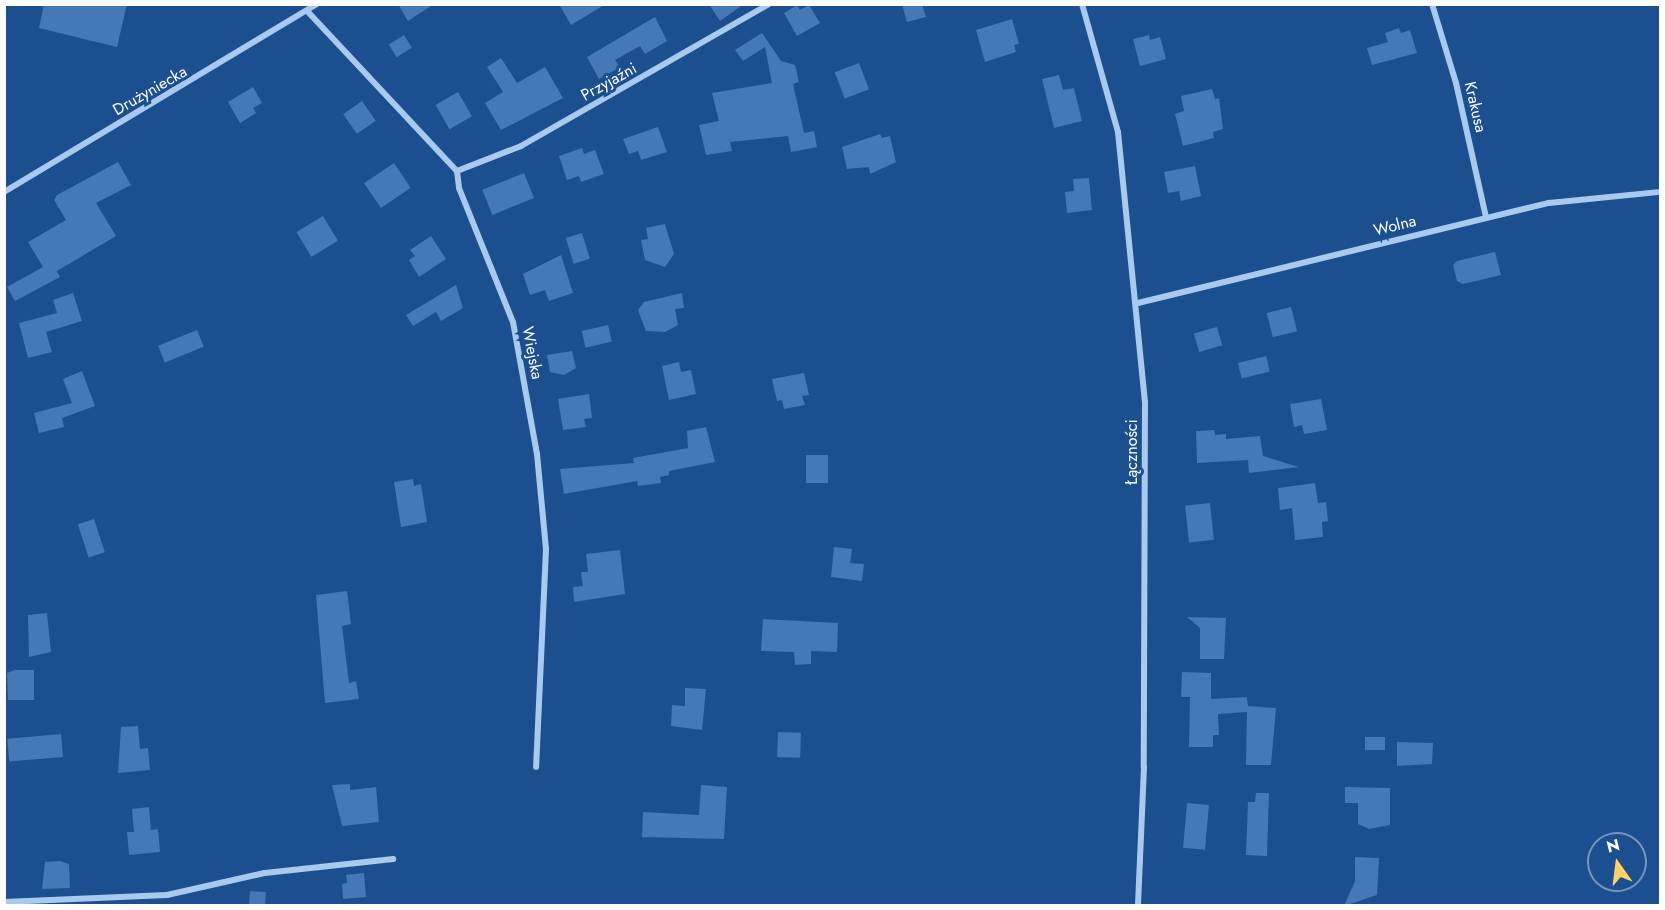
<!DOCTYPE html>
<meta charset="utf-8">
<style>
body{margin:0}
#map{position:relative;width:1665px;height:910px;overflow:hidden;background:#1b4f8f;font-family:Jost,sans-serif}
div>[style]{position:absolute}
.building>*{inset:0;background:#4478b7;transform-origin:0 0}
.street>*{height:6px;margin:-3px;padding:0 3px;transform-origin:3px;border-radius:3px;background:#a9c9ee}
span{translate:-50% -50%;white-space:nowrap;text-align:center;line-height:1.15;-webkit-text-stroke:6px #1b4f8f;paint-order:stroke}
.street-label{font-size:16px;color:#fff}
.frame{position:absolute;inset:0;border:6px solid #fff;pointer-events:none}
.north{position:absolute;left:1587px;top:832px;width:60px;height:60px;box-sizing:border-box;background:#1b4f8f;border:2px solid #7695bc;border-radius:50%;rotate:346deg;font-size:16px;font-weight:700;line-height:24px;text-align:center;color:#fff}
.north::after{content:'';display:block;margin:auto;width:21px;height:27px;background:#ffd166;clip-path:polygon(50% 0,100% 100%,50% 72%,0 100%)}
</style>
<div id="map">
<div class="building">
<i style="clip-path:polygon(44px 4px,127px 4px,117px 47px,39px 28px)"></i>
<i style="clip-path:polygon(398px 4px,434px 4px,408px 21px)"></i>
<i style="clip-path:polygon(559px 4px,606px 4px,571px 25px)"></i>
<i style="clip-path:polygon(709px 4px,744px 4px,720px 21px)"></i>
<i style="clip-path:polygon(902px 4px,922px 4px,926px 17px,907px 22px)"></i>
<i style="clip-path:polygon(797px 5px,800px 10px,809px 5px,820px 23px,797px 36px,784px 13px)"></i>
<i style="clip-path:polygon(655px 17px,667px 41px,645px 54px,640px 46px,615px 60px,620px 67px,599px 79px,587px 57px)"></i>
<i style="clip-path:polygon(1012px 19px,1019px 44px,1014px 45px,1016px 52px,985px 62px,976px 30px)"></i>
<i style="clip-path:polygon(1399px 28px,1401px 33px,1410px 30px,1417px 53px,1372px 65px,1367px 48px,1388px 42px,1385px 33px)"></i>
<i style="clip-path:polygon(762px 33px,781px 61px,795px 65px,799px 82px,793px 84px,804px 133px,814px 131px,817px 147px,791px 152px,788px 136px,730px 142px,732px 151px,706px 155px,699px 125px,719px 121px,712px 93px,772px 83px,765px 47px,743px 61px,735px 50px)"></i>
<i style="left:404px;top:35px;width:15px;height:18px;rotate:58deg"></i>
<i style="clip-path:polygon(1149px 35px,1150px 40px,1160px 37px,1166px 59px,1140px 66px,1133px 39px)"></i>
<i style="clip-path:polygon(501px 58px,517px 83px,545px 67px,563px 98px,501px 130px,485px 103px,503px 92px,487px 67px)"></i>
<i style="left:859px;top:63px;width:28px;height:26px;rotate:69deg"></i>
<i style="clip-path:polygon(1059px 75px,1063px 90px,1074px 88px,1082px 121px,1054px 128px,1042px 79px)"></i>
<i style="clip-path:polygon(253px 87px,262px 103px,253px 108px,256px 113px,240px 123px,228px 102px)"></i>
<i style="clip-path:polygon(1212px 89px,1215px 99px,1219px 98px,1223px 129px,1213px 132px,1214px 138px,1183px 146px,1175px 114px,1184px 111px,1181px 96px)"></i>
<i style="left:458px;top:92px;width:28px;height:26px;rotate:60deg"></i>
<i style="left:362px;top:101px;width:24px;height:23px;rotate:55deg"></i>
<i style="clip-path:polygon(658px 127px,667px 152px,641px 160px,638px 151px,629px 154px,623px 139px)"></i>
<i style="clip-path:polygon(880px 134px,882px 138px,890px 136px,896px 162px,870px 174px,869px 167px,847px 169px,842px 147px)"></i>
<i style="clip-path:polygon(582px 148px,584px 154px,595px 150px,604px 174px,581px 182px,579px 176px,567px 180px,559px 156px)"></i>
<i style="clip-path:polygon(118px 162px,131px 185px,96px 203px,116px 236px,57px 271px,60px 277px,15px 301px,7px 287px,43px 267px,28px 242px,66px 220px,54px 200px,57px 195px)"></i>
<i style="left:394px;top:163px;width:30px;height:36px;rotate:56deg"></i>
<i style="clip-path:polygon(1195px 166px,1201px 196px,1181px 201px,1179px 191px,1168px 193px,1164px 172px)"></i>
<i style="left:524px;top:173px;width:27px;height:45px;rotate:68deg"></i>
<i style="clip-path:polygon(1089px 178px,1092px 210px,1067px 213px,1065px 192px,1074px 191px,1073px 179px)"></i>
<i style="left:323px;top:216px;width:29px;height:31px;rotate:59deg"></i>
<i style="clip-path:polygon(665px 224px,674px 254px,665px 267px,645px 260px,641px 240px,648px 239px,646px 228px)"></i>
<i style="left:582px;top:233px;width:27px;height:17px;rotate:73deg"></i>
<i style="clip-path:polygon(431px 236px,446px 259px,419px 277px,409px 260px,415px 256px,410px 250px)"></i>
<i style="clip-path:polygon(1495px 252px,1501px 275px,1463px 284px,1457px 281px,1453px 265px,1457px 261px)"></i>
<i style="clip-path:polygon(561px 255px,573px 293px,549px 301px,545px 290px,530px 295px,523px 274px)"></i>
<i style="clip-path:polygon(456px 285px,463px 308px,441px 321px,436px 312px,413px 326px,406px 315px)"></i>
<i style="clip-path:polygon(73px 293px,82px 321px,46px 332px,52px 352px,28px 358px,19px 323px,57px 313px,53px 300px)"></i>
<i style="clip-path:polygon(682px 293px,684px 308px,675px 309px,678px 325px,665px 332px,646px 331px,638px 310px,644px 302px)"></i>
<i style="left:1291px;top:307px;width:25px;height:25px;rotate:76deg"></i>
<i style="left:608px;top:325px;width:17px;height:27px;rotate:77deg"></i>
<i style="left:1217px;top:327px;width:19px;height:24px;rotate:74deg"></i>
<i style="left:197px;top:330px;width:18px;height:42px;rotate:68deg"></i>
<i style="clip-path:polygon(572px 351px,576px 368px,564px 375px,550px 372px,547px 355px)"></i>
<i style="left:1266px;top:356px;width:16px;height:29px;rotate:76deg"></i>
<i style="clip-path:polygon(679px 362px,681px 372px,691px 370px,696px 394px,669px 400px,662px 366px)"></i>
<i style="clip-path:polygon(82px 371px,95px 406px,62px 418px,64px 427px,39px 433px,34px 413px,72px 403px,63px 379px)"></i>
<i style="clip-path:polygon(804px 373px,809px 395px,802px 396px,805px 405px,784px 409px,782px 400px,777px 401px,772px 379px)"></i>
<i style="clip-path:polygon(589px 394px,592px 418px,584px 419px,586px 427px,563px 430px,558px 399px)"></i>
<i style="clip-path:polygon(1321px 399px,1327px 430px,1304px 434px,1302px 425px,1294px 427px,1290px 404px)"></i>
<i style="clip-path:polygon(706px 427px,715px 462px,669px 471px,669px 475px,660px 477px,661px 483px,638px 486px,637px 481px,564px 494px,560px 469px,634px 463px,633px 458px,688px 448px,687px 431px)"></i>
<i style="clip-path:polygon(1214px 430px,1215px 435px,1226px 434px,1226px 439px,1260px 436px,1263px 456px,1299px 467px,1249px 473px,1248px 460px,1197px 463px,1196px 431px)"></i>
<i style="left:806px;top:455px;width:22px;height:28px"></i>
<i style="clip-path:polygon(413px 479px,414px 486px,421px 484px,427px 522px,401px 527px,394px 482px)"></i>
<i style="clip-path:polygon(1315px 483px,1318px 503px,1326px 502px,1328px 521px,1322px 522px,1323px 537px,1295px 540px,1292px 508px,1280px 510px,1278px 488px)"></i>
<i style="left:1210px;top:503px;width:37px;height:25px;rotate:84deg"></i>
<i style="left:94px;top:519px;width:35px;height:17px;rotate:72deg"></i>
<i style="clip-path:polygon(834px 547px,852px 549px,850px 563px,864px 564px,862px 581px,831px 577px)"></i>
<i style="clip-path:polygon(620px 550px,625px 594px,574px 602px,573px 587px,583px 586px,581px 572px,588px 572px,586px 554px)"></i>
<i style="clip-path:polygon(347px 591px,351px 624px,342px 626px,349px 683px,356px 681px,359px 699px,325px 703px,316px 595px)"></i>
<i style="clip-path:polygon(47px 613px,51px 652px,29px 657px,28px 615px)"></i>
<i style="clip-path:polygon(1187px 617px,1226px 618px,1224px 659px,1200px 659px,1200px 628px)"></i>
<i style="clip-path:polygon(763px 619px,838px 623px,837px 652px,811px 651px,811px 664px,795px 665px,794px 652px,761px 651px)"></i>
<i style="clip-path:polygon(15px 670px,34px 670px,34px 700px,8px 700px,7px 673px)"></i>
<i style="clip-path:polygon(1182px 672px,1211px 673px,1211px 699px,1247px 697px,1248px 706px,1276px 708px,1271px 765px,1246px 765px,1247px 712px,1218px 714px,1219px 735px,1213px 735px,1213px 747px,1189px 747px,1190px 697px,1181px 697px)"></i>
<i style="clip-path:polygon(685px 688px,706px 689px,702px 730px,671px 726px,672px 705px,685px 706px)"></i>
<i style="clip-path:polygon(138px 726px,140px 749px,148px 748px,150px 770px,118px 773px,121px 727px)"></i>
<i style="left:778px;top:732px;width:23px;height:25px;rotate:2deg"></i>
<i style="left:61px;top:734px;width:23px;height:54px;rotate:85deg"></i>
<i style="left:1365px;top:737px;width:20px;height:13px"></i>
<i style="clip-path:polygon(1397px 742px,1433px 743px,1432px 764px,1397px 766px)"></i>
<i style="clip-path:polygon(350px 784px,350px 790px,376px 787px,379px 822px,342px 826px,332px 785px)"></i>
<i style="clip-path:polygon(701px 785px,727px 787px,724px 839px,642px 837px,643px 812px,699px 815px)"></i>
<i style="clip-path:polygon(1345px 787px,1390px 788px,1390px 825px,1369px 829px,1358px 824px,1358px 803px,1345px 803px)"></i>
<i style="clip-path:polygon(1256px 793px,1269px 793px,1267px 856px,1246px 855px,1248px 802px,1255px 802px)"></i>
<i style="left:1187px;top:803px;width:22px;height:45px;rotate:5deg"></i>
<i style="clip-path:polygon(149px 807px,151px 830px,158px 829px,160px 852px,129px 855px,127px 832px,134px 832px,132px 809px)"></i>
<i style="clip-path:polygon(1355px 857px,1379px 858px,1377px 895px,1344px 906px,1355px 881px)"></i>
<i style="clip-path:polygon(60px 861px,69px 864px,70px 888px,42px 889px,45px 862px)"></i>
<i style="clip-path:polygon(364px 873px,366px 897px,343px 899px,342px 884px,347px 883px,346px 875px)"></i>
<i style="left:250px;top:891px;width:16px;height:15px;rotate:4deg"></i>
</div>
<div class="street">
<i style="left:1082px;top:4px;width:133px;rotate:74.3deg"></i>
<i style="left:1118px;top:132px;width:271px;rotate:84.3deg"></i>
<i style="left:1145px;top:402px;width:365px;rotate:90.2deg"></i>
<i style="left:1144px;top:767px;width:139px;rotate:92.5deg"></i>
<i style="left:1432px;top:4px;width:83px;rotate:73.1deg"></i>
<i style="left:1456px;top:83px;width:137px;rotate:77.4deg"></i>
<i style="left:309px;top:13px;width:216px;rotate:46.9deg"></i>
<i style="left:457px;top:171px;width:17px;rotate:83deg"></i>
<i style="left:459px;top:188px;width:144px;rotate:68.1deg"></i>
<i style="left:513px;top:322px;width:134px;rotate:79.7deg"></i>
<i style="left:537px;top:454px;width:95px;rotate:84.6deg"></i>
<i style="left:546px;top:549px;width:218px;rotate:92.6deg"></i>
<i style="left:457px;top:171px;width:69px;rotate:-21.3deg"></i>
<i style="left:521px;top:146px;width:286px;rotate:-29.8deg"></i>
<i style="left:4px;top:192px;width:365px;rotate:-31deg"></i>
<i style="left:1138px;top:303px;width:423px;rotate:-13.7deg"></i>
<i style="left:1549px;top:203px;width:112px;rotate:-5.7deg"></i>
<i style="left:4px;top:902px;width:163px;rotate:-2.5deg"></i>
<i style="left:167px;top:895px;width:100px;rotate:-12.7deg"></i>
<i style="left:265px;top:873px;width:129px;rotate:-6.2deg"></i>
</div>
<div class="street-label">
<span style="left:609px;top:82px;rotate:-29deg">Przyjaźni</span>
<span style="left:150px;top:91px;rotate:-30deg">Drużyniecka</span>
<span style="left:1475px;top:107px;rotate:77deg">Krakusa</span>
<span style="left:1395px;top:226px;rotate:-14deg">Wolna</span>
<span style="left:532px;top:353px;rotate:79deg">Wiejska</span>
<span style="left:1132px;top:452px;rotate:-90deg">Łączności</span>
</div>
<div class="frame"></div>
<div class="north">N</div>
</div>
